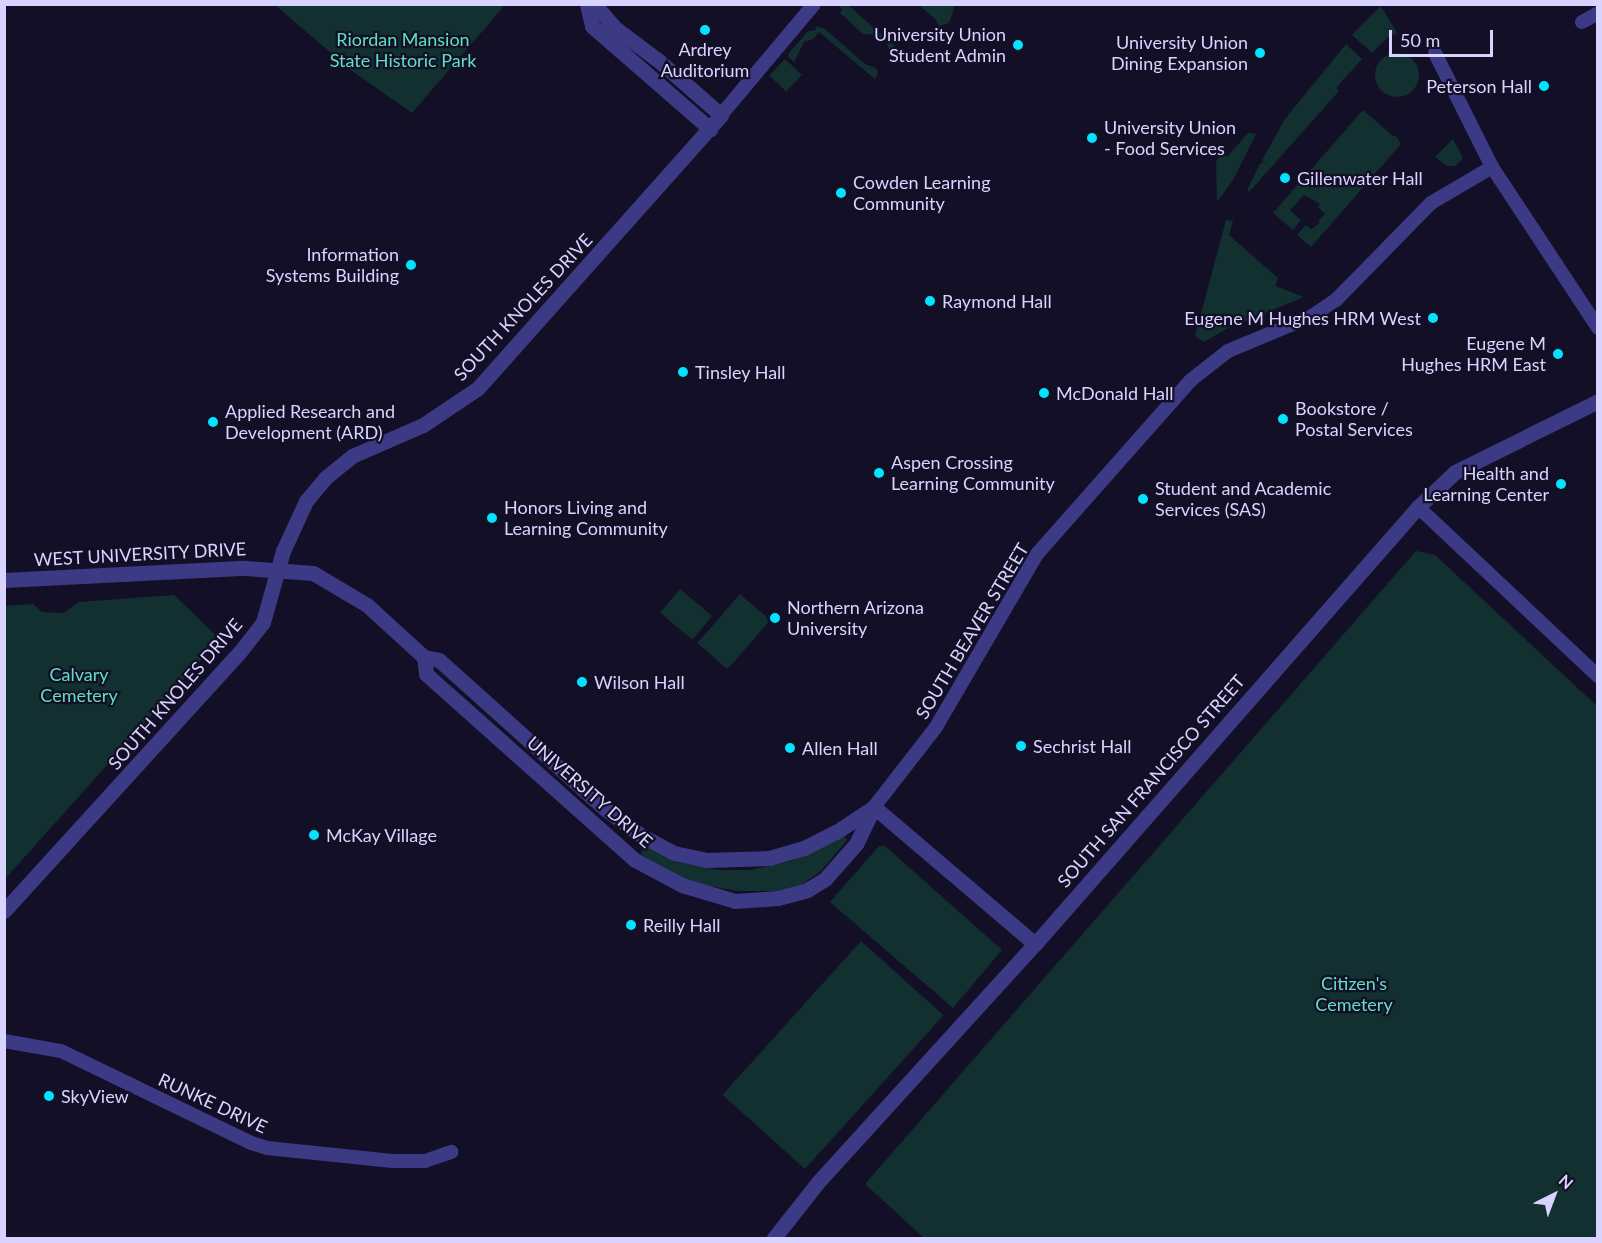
<!DOCTYPE html>
<style>
body{margin:0}
#map{position:relative;width:1602px;height:1243px;overflow:hidden;background:#130f26;font-family:Lato,sans-serif}
div>[style]{position:absolute}
.green>*{inset:0;background:#12302f;transform-origin:0 0}
.round{border-radius:50%}
.minor>*{height:14px;margin:-7px;padding:0 7px;transform-origin:7px;border-radius:7px;background:#3d3a85}
.tertiary>*{height:15px;margin:-7.5px;padding:0 7.5px;transform-origin:7.5px;border-radius:7.5px;background:#3d3a85}
.dots>*{width:16px;height:16px;translate:-50% -50%;box-sizing:border-box;border:3px solid #130f26;border-radius:50%}
span{translate:-50% -50%;white-space:nowrap;text-align:center;line-height:1.15;-webkit-text-stroke:4.5px #130f26;paint-order:stroke}
.poi-label{font-size:18px;color:#d9d4ff}
.right{translate:-100% -50%;text-align:right}
.left{translate:0 -50%;text-align:left}
.park-label{font-size:18px;color:#5fe0c0}
.street-label{font-size:18px;color:#d9d4ff}
.frame{position:absolute;inset:0;border:6px solid #d9d4ff;pointer-events:none}
.north{position:absolute;left:1524px;top:1165px;width:60px;height:60px;-webkit-text-stroke:4px #130f26;paint-order:stroke;rotate:42deg;font-size:16px;font-weight:700;line-height:24px;text-align:center;color:#d9d4ff}
.north::after{content:'';display:block;margin:auto;width:21px;height:27px;background:#d9d4ff;clip-path:polygon(50% 0,100% 100%,50% 72%,0 100%)}
.scale{position:absolute;left:1389px;top:30px;width:104px;height:27px;box-sizing:border-box;border:3px solid #d9d4ff;border-top:0;padding-left:8px;font-size:18px;line-height:21px;white-space:nowrap;color:#d9d4ff;-webkit-text-stroke:4px #130f26;paint-order:stroke}
</style>
<div id="map">
<div class="green">
<i style="clip-path:polygon(275px 5px,505px 5px,412px 113px,352px 71px)"></i>
<i style="clip-path:polygon(839px 5px,848px 5px,900px 51px,893px 59px,886px 42px,876px 35px,863px 34px,840px 13px,842px 10px)"></i>
<i style="clip-path:polygon(919px 5px,955px 5px,949px 23px,939px 26px,936px 20px)"></i>
<i style="clip-path:polygon(1381px 6px,1397px 33px,1387px 38px,1372px 53px,1352px 35px)"></i>
<i style="clip-path:polygon(816px 26px,825px 29px,865px 64px,876px 68px,878px 73px,875px 79px,819px 32px,813px 39px,804px 42px,794px 62px,788px 57px,789px 53px,808px 31px,816px 30px)"></i>
<i style="clip-path:polygon(1346px 44px,1362px 59px,1336px 88px,1339px 91px,1249px 192px,1247px 190px,1260px 164px,1264px 162px,1262px 160px,1285px 119px)"></i>
<i class="round" style="left:1375px;top:53px;width:44px;height:44px"></i>
<i style="left:785px;top:59px;width:23px;height:23px;rotate:43deg"></i>
<i style="clip-path:polygon(1363px 110px,1393px 136px,1396px 136px,1401px 144px,1311px 247px,1297px 235px,1306px 225px,1311px 229px,1320px 223px,1318px 221px,1325px 214px,1318px 207px,1320px 204px,1304px 195px,1290px 210px,1301px 220px,1293px 230px,1273px 213px)"></i>
<i style="clip-path:polygon(1248px 133px,1256px 134px,1233px 180px,1217px 202px,1216px 162px,1222px 153px,1227px 157px)"></i>
<i style="clip-path:polygon(1453px 139px,1463px 158px,1455px 166px,1447px 166px,1435px 157px)"></i>
<i style="clip-path:polygon(1226px 220px,1233px 221px,1229px 235px,1278px 278px,1275px 286px,1304px 297px,1226px 329px,1204px 342px,1195px 336px)"></i>
<i style="clip-path:polygon(1416px 551px,1435px 555px,1597px 706px,1597px 1238px,924px 1238px,865px 1184px)"></i>
<i style="left:680px;top:589px;width:42px;height:31px;rotate:40deg"></i>
<i style="left:740px;top:594px;width:40px;height:65px;rotate:41deg"></i>
<i style="clip-path:polygon(174px 595px,220px 639px,5px 879px,5px 606px,33px 604px,42px 612px,64px 613px,78px 602px)"></i>
<i style="clip-path:polygon(843px 835px,847px 840px,821px 871px,801px 885px,778px 891px,737px 891px,699px 884px,669px 872px,641px 854px,644px 846px,672px 861px,718px 870px,750px 870px,791px 861px)"></i>
<i style="clip-path:polygon(879px 846px,885px 846px,1002px 950px,953px 1008px,830px 902px)"></i>
<i style="left:861px;top:941px;width:111px;height:207px;rotate:42deg"></i>
</div>
<div class="minor">
<i style="left:1582px;top:22px;width:18px;rotate:-29deg"></i>
<i style="left:1435px;top:53px;width:127px;rotate:63.4deg"></i>
<i style="left:1492px;top:167px;width:193px;rotate:56.6deg"></i>
<i style="left:721px;top:115px;width:145px;rotate:-50deg"></i>
<i style="left:1418px;top:507px;width:247px;rotate:43.2deg"></i>
<i style="left:874px;top:807px;width:101px;rotate:-52.2deg"></i>
<i style="left:936px;top:727px;width:200px;rotate:-59.7deg"></i>
<i style="left:1037px;top:554px;width:232px;rotate:-48.5deg"></i>
<i style="left:1191px;top:380px;width:47px;rotate:-38.1deg"></i>
<i style="left:1228px;top:351px;width:91px;rotate:-22.6deg"></i>
<i style="left:1312px;top:316px;width:29px;rotate:-34deg"></i>
<i style="left:1336px;top:300px;width:136px;rotate:-45.6deg"></i>
<i style="left:1431px;top:203px;width:71px;rotate:-30.5deg"></i>
<i style="left:4px;top:1041px;width:58px;rotate:10deg"></i>
<i style="left:61px;top:1051px;width:211px;rotate:25.8deg"></i>
<i style="left:251px;top:1143px;width:17px;rotate:17deg"></i>
<i style="left:267px;top:1148px;width:126px;rotate:5.9deg"></i>
<i style="left:392px;top:1161px;width:33px"></i>
<i style="left:425px;top:1161px;width:28px;rotate:-19deg"></i>
</div>
<div class="tertiary">
<i style="left:587px;top:4px;width:23px;rotate:77deg"></i>
<i style="left:592px;top:26px;width:157px;rotate:41.1deg"></i>
<i style="left:4px;top:580px;width:241px;rotate:-2.9deg"></i>
<i style="left:245px;top:568px;width:68px;rotate:4.2deg"></i>
<i style="left:313px;top:573px;width:63px;rotate:30.7deg"></i>
<i style="left:367px;top:605px;width:77px;rotate:42.4deg"></i>
<i style="left:424px;top:657px;width:15px;rotate:11deg"></i>
<i style="left:439px;top:660px;width:223px;rotate:41.9deg"></i>
<i style="left:605px;top:809px;width:46px;rotate:36.1deg"></i>
<i style="left:642px;top:836px;width:36px;rotate:28deg"></i>
<i style="left:674px;top:853px;width:34px;rotate:12deg"></i>
<i style="left:707px;top:860px;width:62px;rotate:-1.8deg"></i>
<i style="left:769px;top:858px;width:36px;rotate:-16deg"></i>
<i style="left:804px;top:848px;width:36px;rotate:-27deg"></i>
<i style="left:836px;top:832px;width:45px;rotate:-33.3deg"></i>
<i style="left:424px;top:657px;width:17px;rotate:83deg"></i>
<i style="left:426px;top:674px;width:280px;rotate:41.7deg"></i>
<i style="left:635px;top:860px;width:53px;rotate:28deg"></i>
<i style="left:682px;top:885px;width:55px;rotate:16.8deg"></i>
<i style="left:735px;top:901px;width:43px;rotate:-4deg"></i>
<i style="left:778px;top:898px;width:30px;rotate:-15deg"></i>
<i style="left:807px;top:890px;width:21px;rotate:-31deg"></i>
<i style="left:825px;top:879px;width:47px;rotate:-48.5deg"></i>
<i style="left:856px;top:844px;width:41px;rotate:-64.1deg"></i>
<i style="left:874px;top:807px;width:211px;rotate:40.4deg"></i>
<i style="left:4px;top:911px;width:349px;rotate:-47.7deg"></i>
<i style="left:239px;top:653px;width:39px;rotate:-52deg"></i>
<i style="left:263px;top:622px;width:74px;rotate:-74.3deg"></i>
<i style="left:283px;top:551px;width:55px;rotate:-65.3deg"></i>
<i style="left:306px;top:501px;width:30px;rotate:-50deg"></i>
<i style="left:325px;top:478px;width:35px;rotate:-39deg"></i>
<i style="left:352px;top:456px;width:77px;rotate:-23.6deg"></i>
<i style="left:423px;top:425px;width:66px;rotate:-33.9deg"></i>
<i style="left:478px;top:388px;width:365px;rotate:-48.3deg"></i>
<i style="left:721px;top:115px;width:82px;rotate:-138.9deg"></i>
<i style="left:659px;top:61px;width:55px;rotate:-143.1deg"></i>
<i style="left:615px;top:28px;width:32px;rotate:-131deg"></i>
<i style="left:774px;top:1238px;width:73px;rotate:-51.7deg"></i>
<i style="left:819px;top:1181px;width:321px;rotate:-47.7deg"></i>
<i style="left:1035px;top:944px;width:581px;rotate:-48.77deg"></i>
<i style="left:1418px;top:507px;width:51px;rotate:-43.4deg"></i>
<i style="left:1455px;top:472px;width:160px;rotate:-26.4deg"></i>
</div>
<div class="dots">
<i style="left:705px;top:30px;background:#00e5ff"></i>
<i style="left:1018px;top:45px;background:#00e5ff"></i>
<i style="left:1260px;top:53px;background:#00e5ff"></i>
<i style="left:1544px;top:86px;background:#00e5ff"></i>
<i style="left:1092px;top:138px;background:#00e5ff"></i>
<i style="left:1285px;top:178px;background:#00e5ff"></i>
<i style="left:841px;top:193px;background:#00e5ff"></i>
<i style="left:411px;top:265px;background:#00e5ff"></i>
<i style="left:930px;top:301px;background:#00e5ff"></i>
<i style="left:1433px;top:318px;background:#00e5ff"></i>
<i style="left:1558px;top:354px;background:#00e5ff"></i>
<i style="left:683px;top:372px;background:#00e5ff"></i>
<i style="left:1044px;top:393px;background:#00e5ff"></i>
<i style="left:1283px;top:419px;background:#00e5ff"></i>
<i style="left:213px;top:422px;background:#00e5ff"></i>
<i style="left:879px;top:473px;background:#00e5ff"></i>
<i style="left:1561px;top:484px;background:#00e5ff"></i>
<i style="left:1143px;top:499px;background:#00e5ff"></i>
<i style="left:492px;top:518px;background:#00e5ff"></i>
<i style="left:775px;top:618px;background:#00e5ff"></i>
<i style="left:582px;top:682px;background:#00e5ff"></i>
<i style="left:1021px;top:746px;background:#00e5ff"></i>
<i style="left:790px;top:748px;background:#00e5ff"></i>
<i style="left:314px;top:835px;background:#00e5ff"></i>
<i style="left:631px;top:925px;background:#00e5ff"></i>
<i style="left:49px;top:1096px;background:#00e5ff"></i>
</div>
<div class="poi-label">
<span class="right" style="left:1006px;top:45px">University Union<br>Student Admin</span>
<span class="right" style="left:1248px;top:53px">University Union<br>Dining Expansion</span>
<span style="left:705px;top:60px">Ardrey<br>Auditorium</span>
<span class="right" style="left:1532px;top:86px">Peterson Hall</span>
<span class="left" style="left:1104px;top:138px">University Union<br>- Food Services</span>
<span class="left" style="left:1297px;top:178px">Gillenwater Hall</span>
<span class="left" style="left:853px;top:193px">Cowden Learning<br>Community</span>
<span class="right" style="left:399px;top:265px">Information<br>Systems Building</span>
<span class="left" style="left:942px;top:301px">Raymond Hall</span>
<span class="right" style="left:1421px;top:318px">Eugene M Hughes HRM West</span>
<span class="right" style="left:1546px;top:354px">Eugene M<br>Hughes HRM East</span>
<span class="left" style="left:695px;top:372px">Tinsley Hall</span>
<span class="left" style="left:1056px;top:393px">McDonald Hall</span>
<span class="left" style="left:1295px;top:419px">Bookstore /<br>Postal Services</span>
<span class="left" style="left:225px;top:422px">Applied Research and<br>Development (ARD)</span>
<span class="left" style="left:891px;top:473px">Aspen Crossing<br>Learning Community</span>
<span class="right" style="left:1549px;top:484px">Health and<br>Learning Center</span>
<span class="left" style="left:1155px;top:499px">Student and Academic<br>Services (SAS)</span>
<span class="left" style="left:504px;top:518px">Honors Living and<br>Learning Community</span>
<span class="left" style="left:787px;top:618px">Northern Arizona<br>University</span>
<span class="left" style="left:594px;top:682px">Wilson Hall</span>
<span class="left" style="left:1033px;top:746px">Sechrist Hall</span>
<span class="left" style="left:802px;top:748px">Allen Hall</span>
<span class="left" style="left:326px;top:835px">McKay Village</span>
<span class="left" style="left:643px;top:925px">Reilly Hall</span>
<span class="left" style="left:61px;top:1096px">SkyView</span>
</div>
<div class="park-label">
<span style="left:403px;top:50px">Riordan Mansion<br>State Historic Park</span>
<span style="left:79px;top:685px">Calvary<br>Cemetery</span>
<span style="left:1354px;top:994px">Citizen's<br>Cemetery</span>
</div>
<div class="street-label">
<span style="left:523px;top:307px;rotate:-47deg">SOUTH KNOLES DRIVE</span>
<span style="left:140px;top:554px;rotate:-3deg">WEST UNIVERSITY DRIVE</span>
<span style="left:972px;top:631px;rotate:-59deg">SOUTH BEAVER STREET</span>
<span style="left:175px;top:694px;rotate:-49deg">SOUTH KNOLES DRIVE</span>
<span style="left:1151px;top:781px;rotate:-49deg">SOUTH SAN FRANCISCO STREET</span>
<span style="left:590px;top:792px;rotate:41deg">UNIVERSITY DRIVE</span>
<span style="left:213px;top:1103px;rotate:25deg">RUNKE DRIVE</span>
</div>
<div class="frame"></div>
<div class="north">N</div>
<div class="scale">50 m</div>
</div>
